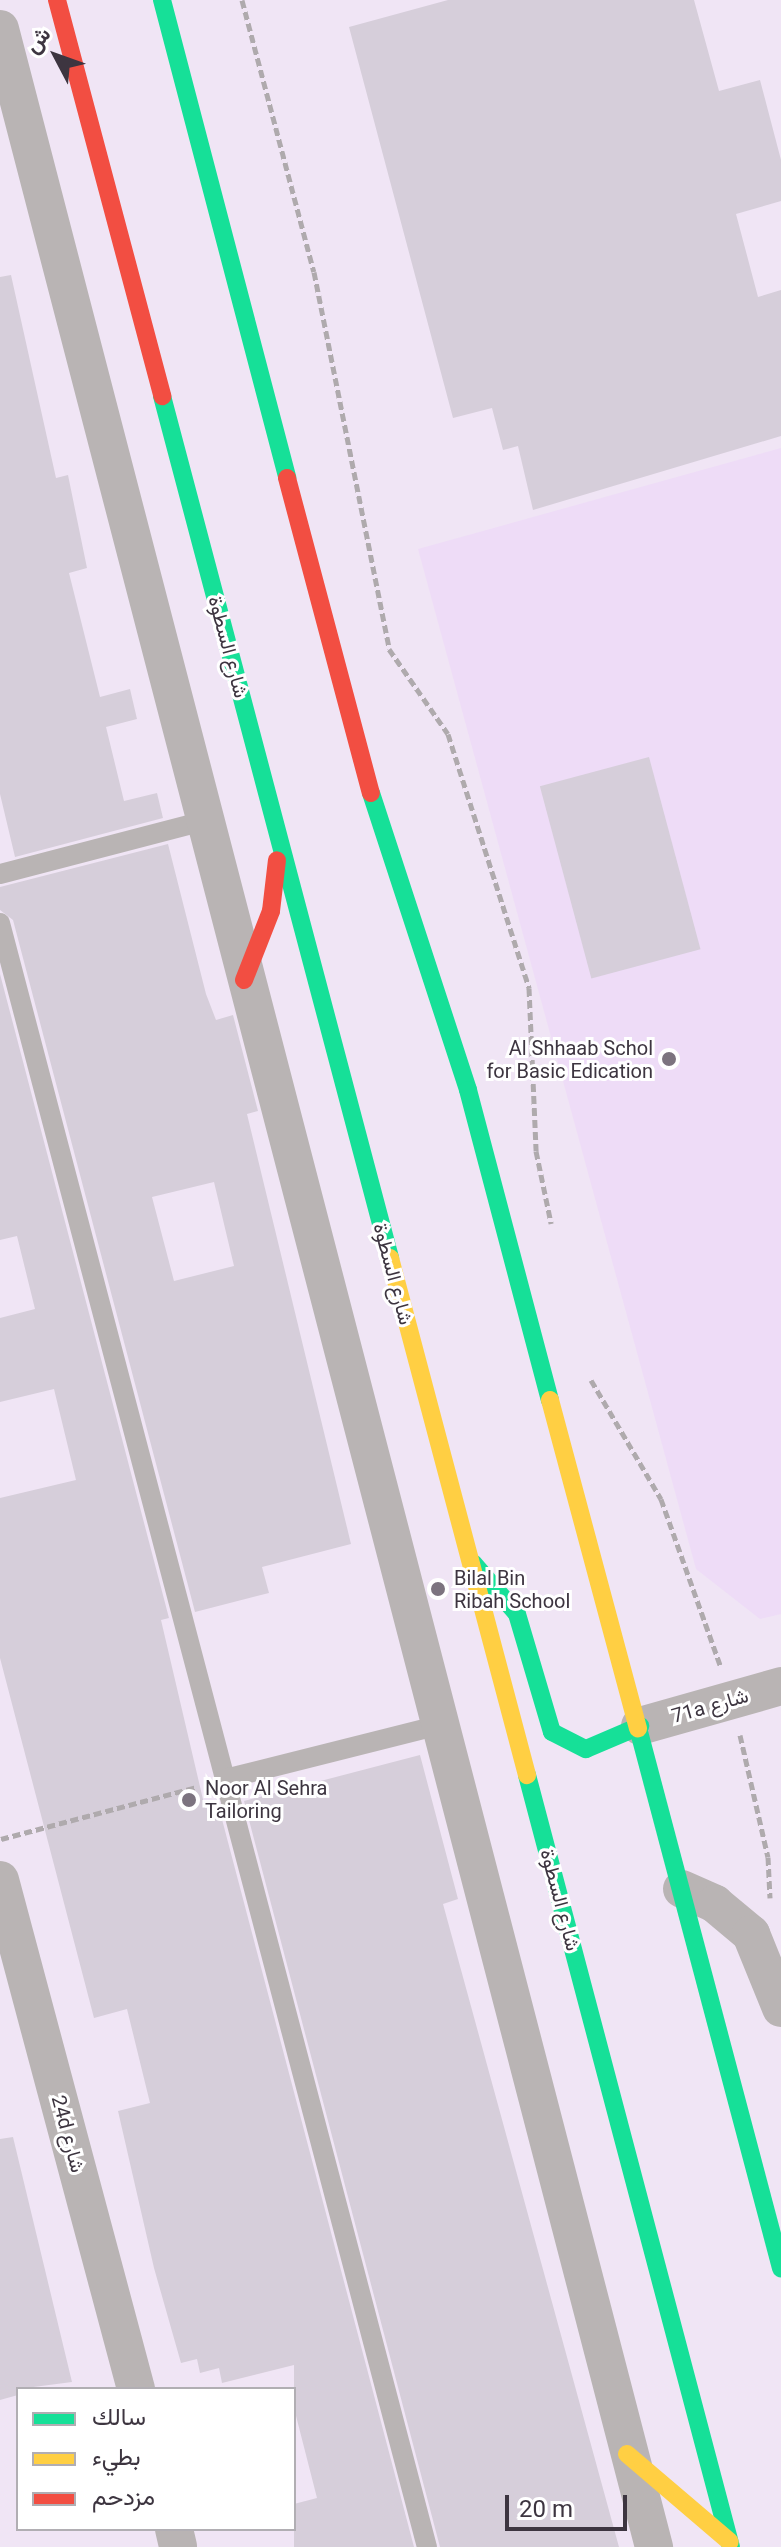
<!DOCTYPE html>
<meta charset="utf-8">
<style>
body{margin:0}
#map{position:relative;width:781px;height:2547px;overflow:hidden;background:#f0e5f5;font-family:Roboto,Vazirmatn,sans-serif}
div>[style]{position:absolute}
.built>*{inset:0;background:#eedcf7}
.building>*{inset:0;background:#d6ceda;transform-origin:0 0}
.path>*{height:5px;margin-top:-2.5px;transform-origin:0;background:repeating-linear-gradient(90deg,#afaaad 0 8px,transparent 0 12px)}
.lane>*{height:20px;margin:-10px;padding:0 10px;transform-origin:10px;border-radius:10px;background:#b9b4b4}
.street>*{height:38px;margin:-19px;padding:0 19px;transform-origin:19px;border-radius:19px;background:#b9b4b4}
.fast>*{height:18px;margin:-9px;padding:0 9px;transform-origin:9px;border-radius:9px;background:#16e098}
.slow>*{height:18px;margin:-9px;padding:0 9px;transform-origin:9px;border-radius:9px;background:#ffcf43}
.jam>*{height:18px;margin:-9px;padding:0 9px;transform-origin:9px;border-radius:9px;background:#f24e42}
.dots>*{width:22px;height:22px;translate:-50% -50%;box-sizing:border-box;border:4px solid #fff;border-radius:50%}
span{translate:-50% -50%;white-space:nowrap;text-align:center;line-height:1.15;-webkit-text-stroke:6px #fff;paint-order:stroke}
.street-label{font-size:20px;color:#3d3540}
.poi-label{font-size:20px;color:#3d3540}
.right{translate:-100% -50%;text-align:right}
.left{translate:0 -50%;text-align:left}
.legend{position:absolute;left:16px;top:2387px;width:280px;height:144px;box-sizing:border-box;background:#fff;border:2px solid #b1aeb3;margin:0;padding:10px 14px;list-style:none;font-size:24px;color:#3d3540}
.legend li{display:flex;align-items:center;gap:16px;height:40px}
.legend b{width:40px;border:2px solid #b1aeb3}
.north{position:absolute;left:16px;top:16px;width:80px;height:80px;-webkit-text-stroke:6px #fff;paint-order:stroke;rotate:311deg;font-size:22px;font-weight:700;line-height:32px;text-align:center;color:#3d3540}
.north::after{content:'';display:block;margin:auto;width:28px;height:36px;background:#3d3540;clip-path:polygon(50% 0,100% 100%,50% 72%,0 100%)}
.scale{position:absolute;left:505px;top:2495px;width:122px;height:36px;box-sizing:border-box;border:4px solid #3d3540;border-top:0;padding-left:10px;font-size:24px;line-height:28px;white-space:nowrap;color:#3d3540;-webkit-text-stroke:6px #fff;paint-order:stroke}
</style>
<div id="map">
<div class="built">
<i style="clip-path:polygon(781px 448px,781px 1614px,760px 1619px,696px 1569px,418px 549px)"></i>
</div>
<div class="building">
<i style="clip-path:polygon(448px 0,694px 0,719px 91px,760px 80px,781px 160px,781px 201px,736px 214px,758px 297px,781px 290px,781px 436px,533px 510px,518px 446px,503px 450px,492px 408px,453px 418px,349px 27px)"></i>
<i style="clip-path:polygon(11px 275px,56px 478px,68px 475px,87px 568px,69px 573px,100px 697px,130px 689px,137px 719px,106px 727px,124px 801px,157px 793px,163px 818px,15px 857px,0 794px,0 277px)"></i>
<i style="left:649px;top:757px;width:199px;height:113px;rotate:75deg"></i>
<i style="clip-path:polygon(evenodd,168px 844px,206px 994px,216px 1020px,233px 1015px,258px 1111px,247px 1114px,351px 1544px,262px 1567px,269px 1593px,195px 1612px,13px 920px,0 910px,0 887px,168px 844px,214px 1182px,234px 1266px,174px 1281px,152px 1197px,214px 1182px)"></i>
<i style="clip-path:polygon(0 974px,169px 1618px,161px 1620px,205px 1808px,219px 1808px,414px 2547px,294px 2547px,294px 2504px,317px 2498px,294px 2408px,294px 2365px,222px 2383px,219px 2368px,200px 2373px,197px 2359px,181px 2363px,154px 2268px,118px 2111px,150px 2103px,127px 2009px,94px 2018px,0 1658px,0 1498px,76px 1480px,54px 1389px,0 1402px,0 1318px,35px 1309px,17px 1236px,0 1240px)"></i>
<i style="clip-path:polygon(420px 1755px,458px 1899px,443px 1904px,619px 2547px,440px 2547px,244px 1801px)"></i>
<i style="clip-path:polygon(13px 2137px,72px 2382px,18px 2389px,18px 2395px,0 2400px,0 2139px)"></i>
</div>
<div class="path">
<i style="left:242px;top:0;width:281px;rotate:75.2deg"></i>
<i style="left:314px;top:272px;width:384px;rotate:78.7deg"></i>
<i style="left:389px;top:649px;width:103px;rotate:55.2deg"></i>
<i style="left:448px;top:734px;width:267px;rotate:72.3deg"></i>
<i style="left:529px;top:988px;width:163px;rotate:87.5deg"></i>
<i style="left:536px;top:1151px;width:74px;rotate:78.2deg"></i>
<i style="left:591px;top:1380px;width:138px;rotate:59.5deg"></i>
<i style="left:661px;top:1499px;width:176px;rotate:70.4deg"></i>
<i style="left:740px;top:1735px;width:125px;rotate:77.1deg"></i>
<i style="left:768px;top:1857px;width:41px;rotate:87.2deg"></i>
<i style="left:1px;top:1839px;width:202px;rotate:-14.9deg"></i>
</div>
<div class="lane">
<i style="left:0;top:874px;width:211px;rotate:-14.6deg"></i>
<i style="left:0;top:923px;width:1679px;rotate:75.27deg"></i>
<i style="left:225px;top:1779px;width:222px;rotate:-14.1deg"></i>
</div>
<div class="street">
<i style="left:0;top:29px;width:2602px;rotate:75.44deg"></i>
<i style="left:640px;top:1726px;width:147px;rotate:-15.8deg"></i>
<i style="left:0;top:1880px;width:527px;rotate:75.04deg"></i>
<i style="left:682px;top:1889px;width:36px;rotate:24deg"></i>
<i style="left:715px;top:1904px;width:47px;rotate:39.8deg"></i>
<i style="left:751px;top:1934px;width:80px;rotate:67.9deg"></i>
<i style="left:174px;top:2529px;width:18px;rotate:77deg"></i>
</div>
<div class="fast">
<i style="left:162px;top:0;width:494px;rotate:75.3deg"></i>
<i style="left:162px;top:396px;width:892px;rotate:75.18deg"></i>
<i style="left:371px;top:793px;width:312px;rotate:71.9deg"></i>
<i style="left:468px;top:1090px;width:321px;rotate:75.2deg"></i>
<i style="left:473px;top:1563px;width:67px;rotate:49.2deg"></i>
<i style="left:517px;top:1614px;width:123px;rotate:73.5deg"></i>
<i style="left:552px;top:1732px;width:38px;rotate:27deg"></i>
<i style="left:586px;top:1749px;width:59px;rotate:-23.1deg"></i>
<i style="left:638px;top:1728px;width:559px;rotate:75.17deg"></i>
<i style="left:527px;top:1775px;width:798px;rotate:75.2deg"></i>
</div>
<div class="slow">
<i style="left:390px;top:1258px;width:535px;rotate:75.16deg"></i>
<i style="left:550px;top:1400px;width:340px;rotate:75deg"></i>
<i style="left:627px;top:2454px;width:135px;rotate:40.5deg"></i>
</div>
<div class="jam">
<i style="left:57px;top:0;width:410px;rotate:75.1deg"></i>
<i style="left:287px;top:478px;width:326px;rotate:75.1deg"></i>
<i style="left:244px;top:980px;width:74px;rotate:-68.6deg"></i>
<i style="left:271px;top:911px;width:51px;rotate:-83.3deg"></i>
</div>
<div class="dots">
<i style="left:669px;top:1059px;background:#7c737f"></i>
<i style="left:438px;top:1589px;background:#7c737f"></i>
<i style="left:189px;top:1800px;background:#7c737f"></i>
</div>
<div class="street-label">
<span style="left:228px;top:647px;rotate:75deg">شارع السطوة</span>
<span style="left:393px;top:1274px;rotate:75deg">شارع السطوة</span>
<span style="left:710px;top:1706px;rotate:-16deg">71a شارع</span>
<span style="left:560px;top:1900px;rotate:75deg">شارع السطوة</span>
<span style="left:68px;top:2134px;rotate:75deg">24d شارع</span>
</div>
<div class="poi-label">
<span class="right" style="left:653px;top:1060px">Al Shhaab Schol<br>for Basic Edication</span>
<span class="left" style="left:454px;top:1590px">Bilal Bin<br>Ribah School</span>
<span class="left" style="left:205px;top:1800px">Noor Al Sehra<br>Tailoring</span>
</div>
<ul class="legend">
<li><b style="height:10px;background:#16e098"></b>سالك</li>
<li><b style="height:10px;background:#ffcf43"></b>بطيء</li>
<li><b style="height:10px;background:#f24e42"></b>مزدحم</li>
</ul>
<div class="north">ش</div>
<div class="scale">20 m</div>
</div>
